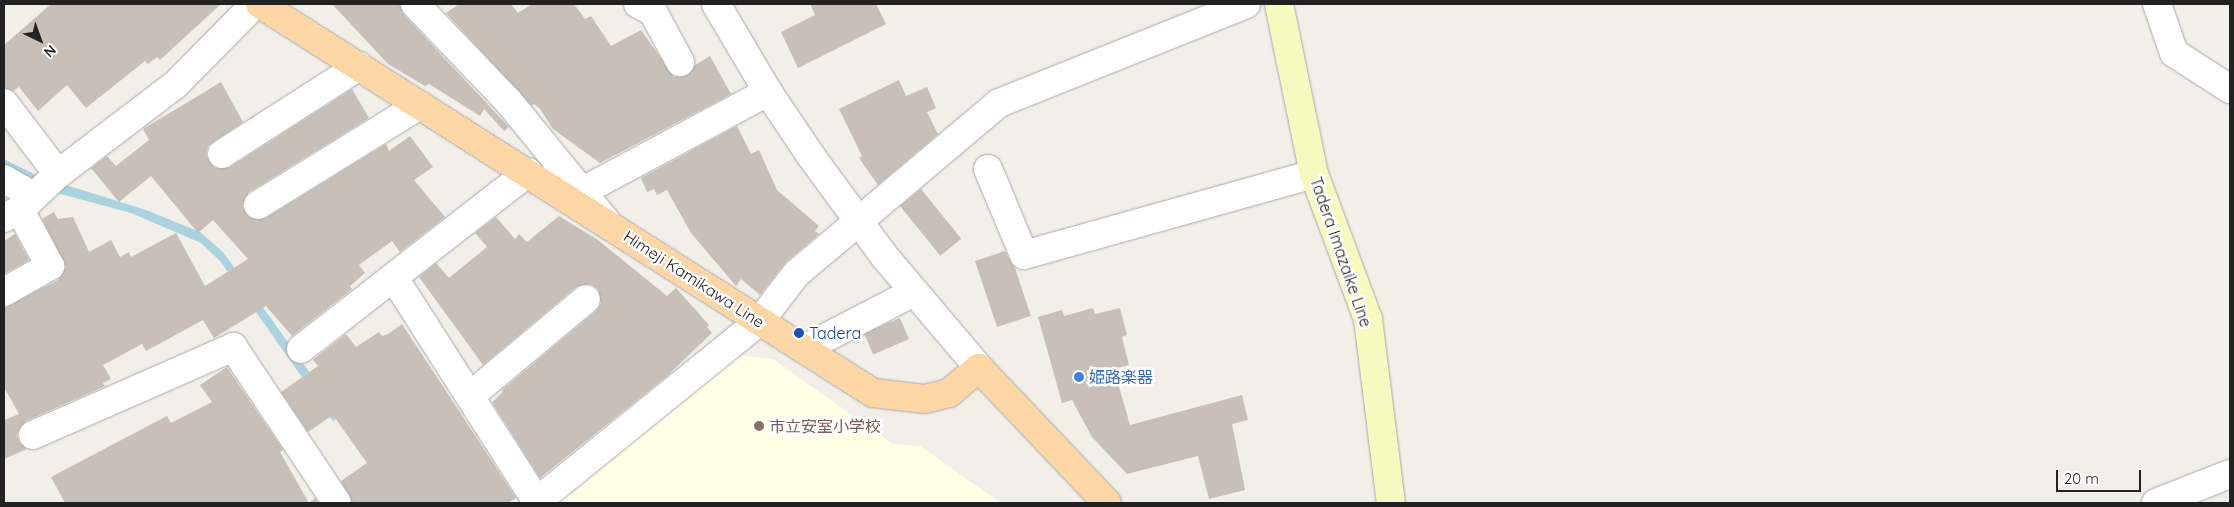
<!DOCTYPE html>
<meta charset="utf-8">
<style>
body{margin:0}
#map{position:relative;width:2234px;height:507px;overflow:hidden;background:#f2efe9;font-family:Quicksand,"Noto Sans JP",sans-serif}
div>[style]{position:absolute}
.education>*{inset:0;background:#ffffe5}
.water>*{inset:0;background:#aad3df}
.stream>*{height:9px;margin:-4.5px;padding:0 4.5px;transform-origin:4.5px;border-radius:4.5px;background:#aad3df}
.building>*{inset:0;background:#c7bfb8;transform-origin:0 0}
.roads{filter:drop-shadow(0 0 1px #a9a9a9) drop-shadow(0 0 1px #a9a9a9)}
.minor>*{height:28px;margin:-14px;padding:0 14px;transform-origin:14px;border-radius:14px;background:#fff}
.tertiary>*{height:28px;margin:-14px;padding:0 14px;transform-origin:14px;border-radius:14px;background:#fff}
.secondary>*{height:28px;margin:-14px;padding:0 14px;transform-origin:14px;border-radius:14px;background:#f7fabf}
.primary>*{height:28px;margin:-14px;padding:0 14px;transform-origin:14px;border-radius:14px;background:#fcd6a4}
.dots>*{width:14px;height:14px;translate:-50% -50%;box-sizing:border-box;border:2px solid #fff;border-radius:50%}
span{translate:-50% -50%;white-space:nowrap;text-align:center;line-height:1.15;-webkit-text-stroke:5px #fff;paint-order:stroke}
.street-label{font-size:16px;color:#222}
.transit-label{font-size:16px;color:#164399}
.left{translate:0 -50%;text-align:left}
.shop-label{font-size:16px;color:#366cbe}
.education-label{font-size:16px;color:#785e54}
.frame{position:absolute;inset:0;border:5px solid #222;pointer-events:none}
.north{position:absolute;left:15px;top:15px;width:50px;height:50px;-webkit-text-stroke:4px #fff;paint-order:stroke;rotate:138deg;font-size:14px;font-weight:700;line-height:20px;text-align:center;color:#222}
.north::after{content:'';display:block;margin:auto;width:18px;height:22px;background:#222;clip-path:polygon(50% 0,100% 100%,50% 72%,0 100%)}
.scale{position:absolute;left:2056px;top:470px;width:85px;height:22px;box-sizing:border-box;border:2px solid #222;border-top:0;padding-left:6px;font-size:15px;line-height:18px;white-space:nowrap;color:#222;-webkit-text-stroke:4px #fff;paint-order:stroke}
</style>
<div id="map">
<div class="education">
<i style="clip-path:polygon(736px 355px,773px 359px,893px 444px,920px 446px,1001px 503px,556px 503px)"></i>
</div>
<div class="water">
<i style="clip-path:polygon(66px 185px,146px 210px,200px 232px,223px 252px,341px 416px,333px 421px,220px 261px,201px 243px,131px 213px,57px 193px)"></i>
</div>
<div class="stream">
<i style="left:4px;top:164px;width:43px;rotate:26deg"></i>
</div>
<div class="building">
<i style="clip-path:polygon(51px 4px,221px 4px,160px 60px,157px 57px,148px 64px,145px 61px,86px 108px,67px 85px,38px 111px,19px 87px,13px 91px,4px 88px,4px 45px)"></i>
<i style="clip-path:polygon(332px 4px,400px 4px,404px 15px,509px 127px,504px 131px,484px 109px,480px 116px,429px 84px,425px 86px,388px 64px)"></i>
<i style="clip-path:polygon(459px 4px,511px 4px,518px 13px,532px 4px,574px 4px,585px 19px,591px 16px,611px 46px,641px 30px,674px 77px,688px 75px,695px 65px,710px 56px,731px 94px,600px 163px,553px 129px,540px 109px,534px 104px,532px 106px,446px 13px)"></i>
<i style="clip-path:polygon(810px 4px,876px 4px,886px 24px,798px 68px,781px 32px,815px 15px)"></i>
<i style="clip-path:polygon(899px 80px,906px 96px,927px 87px,936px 108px,927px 112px,938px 134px,878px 185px,859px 158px,862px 156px,839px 109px)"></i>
<i style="clip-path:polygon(221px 82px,243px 122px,208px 146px,206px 155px,215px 168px,230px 167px,352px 89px,369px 118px,249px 192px,242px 206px,250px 218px,266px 218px,386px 144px,389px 151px,410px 136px,433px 167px,414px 180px,445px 217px,400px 252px,392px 241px,359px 265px,365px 273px,350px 286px,352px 289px,292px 336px,266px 306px,214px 338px,203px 320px,146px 351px,142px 344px,103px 365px,111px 379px,103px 383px,105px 386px,26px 421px,17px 434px,19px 442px,27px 449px,4px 459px,4px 420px,19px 414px,4px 387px,4px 308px,58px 280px,66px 267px,42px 219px,54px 212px,58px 219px,73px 217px,89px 252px,111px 240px,120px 257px,129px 252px,131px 257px,176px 233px,205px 286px,248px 259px,213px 220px,198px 233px,151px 176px,119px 202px,91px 168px,107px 156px,116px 166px,149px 140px,143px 129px)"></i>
<i style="clip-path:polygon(737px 126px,751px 154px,759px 150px,777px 190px,819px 226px,815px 231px,819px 234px,786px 262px,760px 295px,741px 279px,736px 286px,691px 233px,667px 190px,657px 195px,654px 189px,647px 192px,641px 178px)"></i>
<i style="left:921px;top:189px;width:64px;height:27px;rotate:51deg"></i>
<i style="clip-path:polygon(559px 216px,598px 240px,667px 296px,676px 288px,709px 325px,707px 327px,712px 333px,667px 376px,540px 478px,492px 402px,503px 392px,502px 390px,596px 311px,601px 304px,598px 289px,591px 284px,576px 287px,483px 365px,419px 277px,436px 263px,449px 278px,487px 247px,475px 233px,496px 217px,515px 239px,519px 234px,527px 242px)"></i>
<i style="clip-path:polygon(15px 234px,29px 260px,4px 274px,4px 241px)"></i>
<i style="clip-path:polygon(1005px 251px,1015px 268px,1031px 316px,997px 327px,975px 261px)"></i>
<i style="clip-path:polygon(1093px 308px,1095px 314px,1120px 308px,1127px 335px,1122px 337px,1129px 365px,1114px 369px,1130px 425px,1242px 395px,1248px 420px,1232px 424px,1245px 490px,1209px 499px,1198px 456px,1127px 474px,1092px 437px,1072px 400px,1062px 403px,1038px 317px,1062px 310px,1064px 316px)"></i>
<i style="left:900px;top:318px;width:23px;height:39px;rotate:67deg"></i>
<i style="clip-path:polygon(402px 324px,516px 498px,508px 503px,352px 503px,341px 481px,367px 463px,333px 415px,308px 432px,281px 392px,318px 366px,313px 360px,346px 334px,356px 347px,379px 332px,382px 336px,388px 334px)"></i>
<i style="clip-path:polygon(227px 367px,283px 450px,280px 452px,309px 503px,315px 498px,318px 503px,65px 503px,51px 477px,167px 416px,171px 423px,212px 402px,200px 385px)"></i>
</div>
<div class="roads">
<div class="minor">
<i style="left:415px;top:4px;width:136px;rotate:46.2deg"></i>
<i style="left:509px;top:102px;width:157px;rotate:50.9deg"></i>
<i style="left:638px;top:4px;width:17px;rotate:28deg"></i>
<i style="left:653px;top:12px;width:57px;rotate:61.6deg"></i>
<i style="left:2157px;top:4px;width:52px;rotate:70.9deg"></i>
<i style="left:2174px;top:53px;width:67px;rotate:32.7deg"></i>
<i style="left:4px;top:103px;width:89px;rotate:52.7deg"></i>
<i style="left:222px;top:154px;width:163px;rotate:-32.7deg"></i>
<i style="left:988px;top:169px;width:93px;rotate:67.3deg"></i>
<i style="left:1024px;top:255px;width:301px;rotate:-15.6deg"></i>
<i style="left:4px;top:179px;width:34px;rotate:30deg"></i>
<i style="left:583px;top:191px;width:210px;rotate:-28.2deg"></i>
<i style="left:258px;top:205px;width:190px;rotate:-31.7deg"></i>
<i style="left:4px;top:218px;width:18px;rotate:-27deg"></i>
<i style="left:20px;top:210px;width:52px;rotate:-43.5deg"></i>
<i style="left:58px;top:174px;width:147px;rotate:-37.3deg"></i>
<i style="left:175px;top:85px;width:114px;rotate:-45.4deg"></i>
<i style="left:394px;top:278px;width:266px;rotate:57.4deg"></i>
<i style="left:4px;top:292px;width:53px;rotate:-29.5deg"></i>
<i style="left:50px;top:266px;width:64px;rotate:-118.2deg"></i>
<i style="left:301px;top:349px;width:288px;rotate:-37.9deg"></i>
<i style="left:804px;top:349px;width:124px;rotate:-27.4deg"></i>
<i style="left:470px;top:396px;width:151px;rotate:-39.9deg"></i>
<i style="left:33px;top:435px;width:219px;rotate:-23.7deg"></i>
<i style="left:233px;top:347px;width:187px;rotate:56.3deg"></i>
<i style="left:535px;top:503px;width:289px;rotate:-39deg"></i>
<i style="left:760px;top:321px;width:59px;rotate:-52.5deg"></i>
<i style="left:796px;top:274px;width:265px;rotate:-40.1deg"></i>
<i style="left:999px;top:103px;width:266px;rotate:-21.8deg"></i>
<i style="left:2156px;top:503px;width:79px;rotate:-21.4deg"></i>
</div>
<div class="tertiary">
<i style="left:716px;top:4px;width:102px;rotate:59.4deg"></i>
<i style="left:768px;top:92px;width:77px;rotate:56.1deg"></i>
<i style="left:811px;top:156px;width:125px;rotate:53.8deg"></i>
<i style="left:885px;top:257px;width:145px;rotate:49.7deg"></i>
</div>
<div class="secondary">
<i style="left:1279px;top:4px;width:174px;rotate:78.4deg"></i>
<i style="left:1314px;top:174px;width:155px;rotate:69.6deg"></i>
<i style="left:1368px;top:319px;width:185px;rotate:82.9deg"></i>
</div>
<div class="primary">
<i style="left:260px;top:4px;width:726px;rotate:32.4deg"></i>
<i style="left:873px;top:393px;width:52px;rotate:6.6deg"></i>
<i style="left:925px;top:399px;width:25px;rotate:-14deg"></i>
<i style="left:949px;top:393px;width:39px;rotate:-40deg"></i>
<i style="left:979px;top:368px;width:186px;rotate:46.5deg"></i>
</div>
</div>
<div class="dots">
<i style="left:799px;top:333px;background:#1a4fb4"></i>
<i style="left:1079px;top:377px;background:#3f7fe0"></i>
<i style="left:759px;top:426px;background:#8d6e63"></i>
</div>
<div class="street-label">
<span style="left:1341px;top:252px;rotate:71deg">Tadera Imazaike Line</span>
<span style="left:694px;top:279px;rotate:33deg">Himeji Kamikawa Line</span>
</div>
<div class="transit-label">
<span class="left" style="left:809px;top:333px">Tadera</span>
</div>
<div class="shop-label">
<span class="left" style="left:1089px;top:377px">姫路楽器</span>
</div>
<div class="education-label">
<span class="left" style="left:769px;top:426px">市立安室小学校</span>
</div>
<div class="frame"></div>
<div class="north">N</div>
<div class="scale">20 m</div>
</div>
